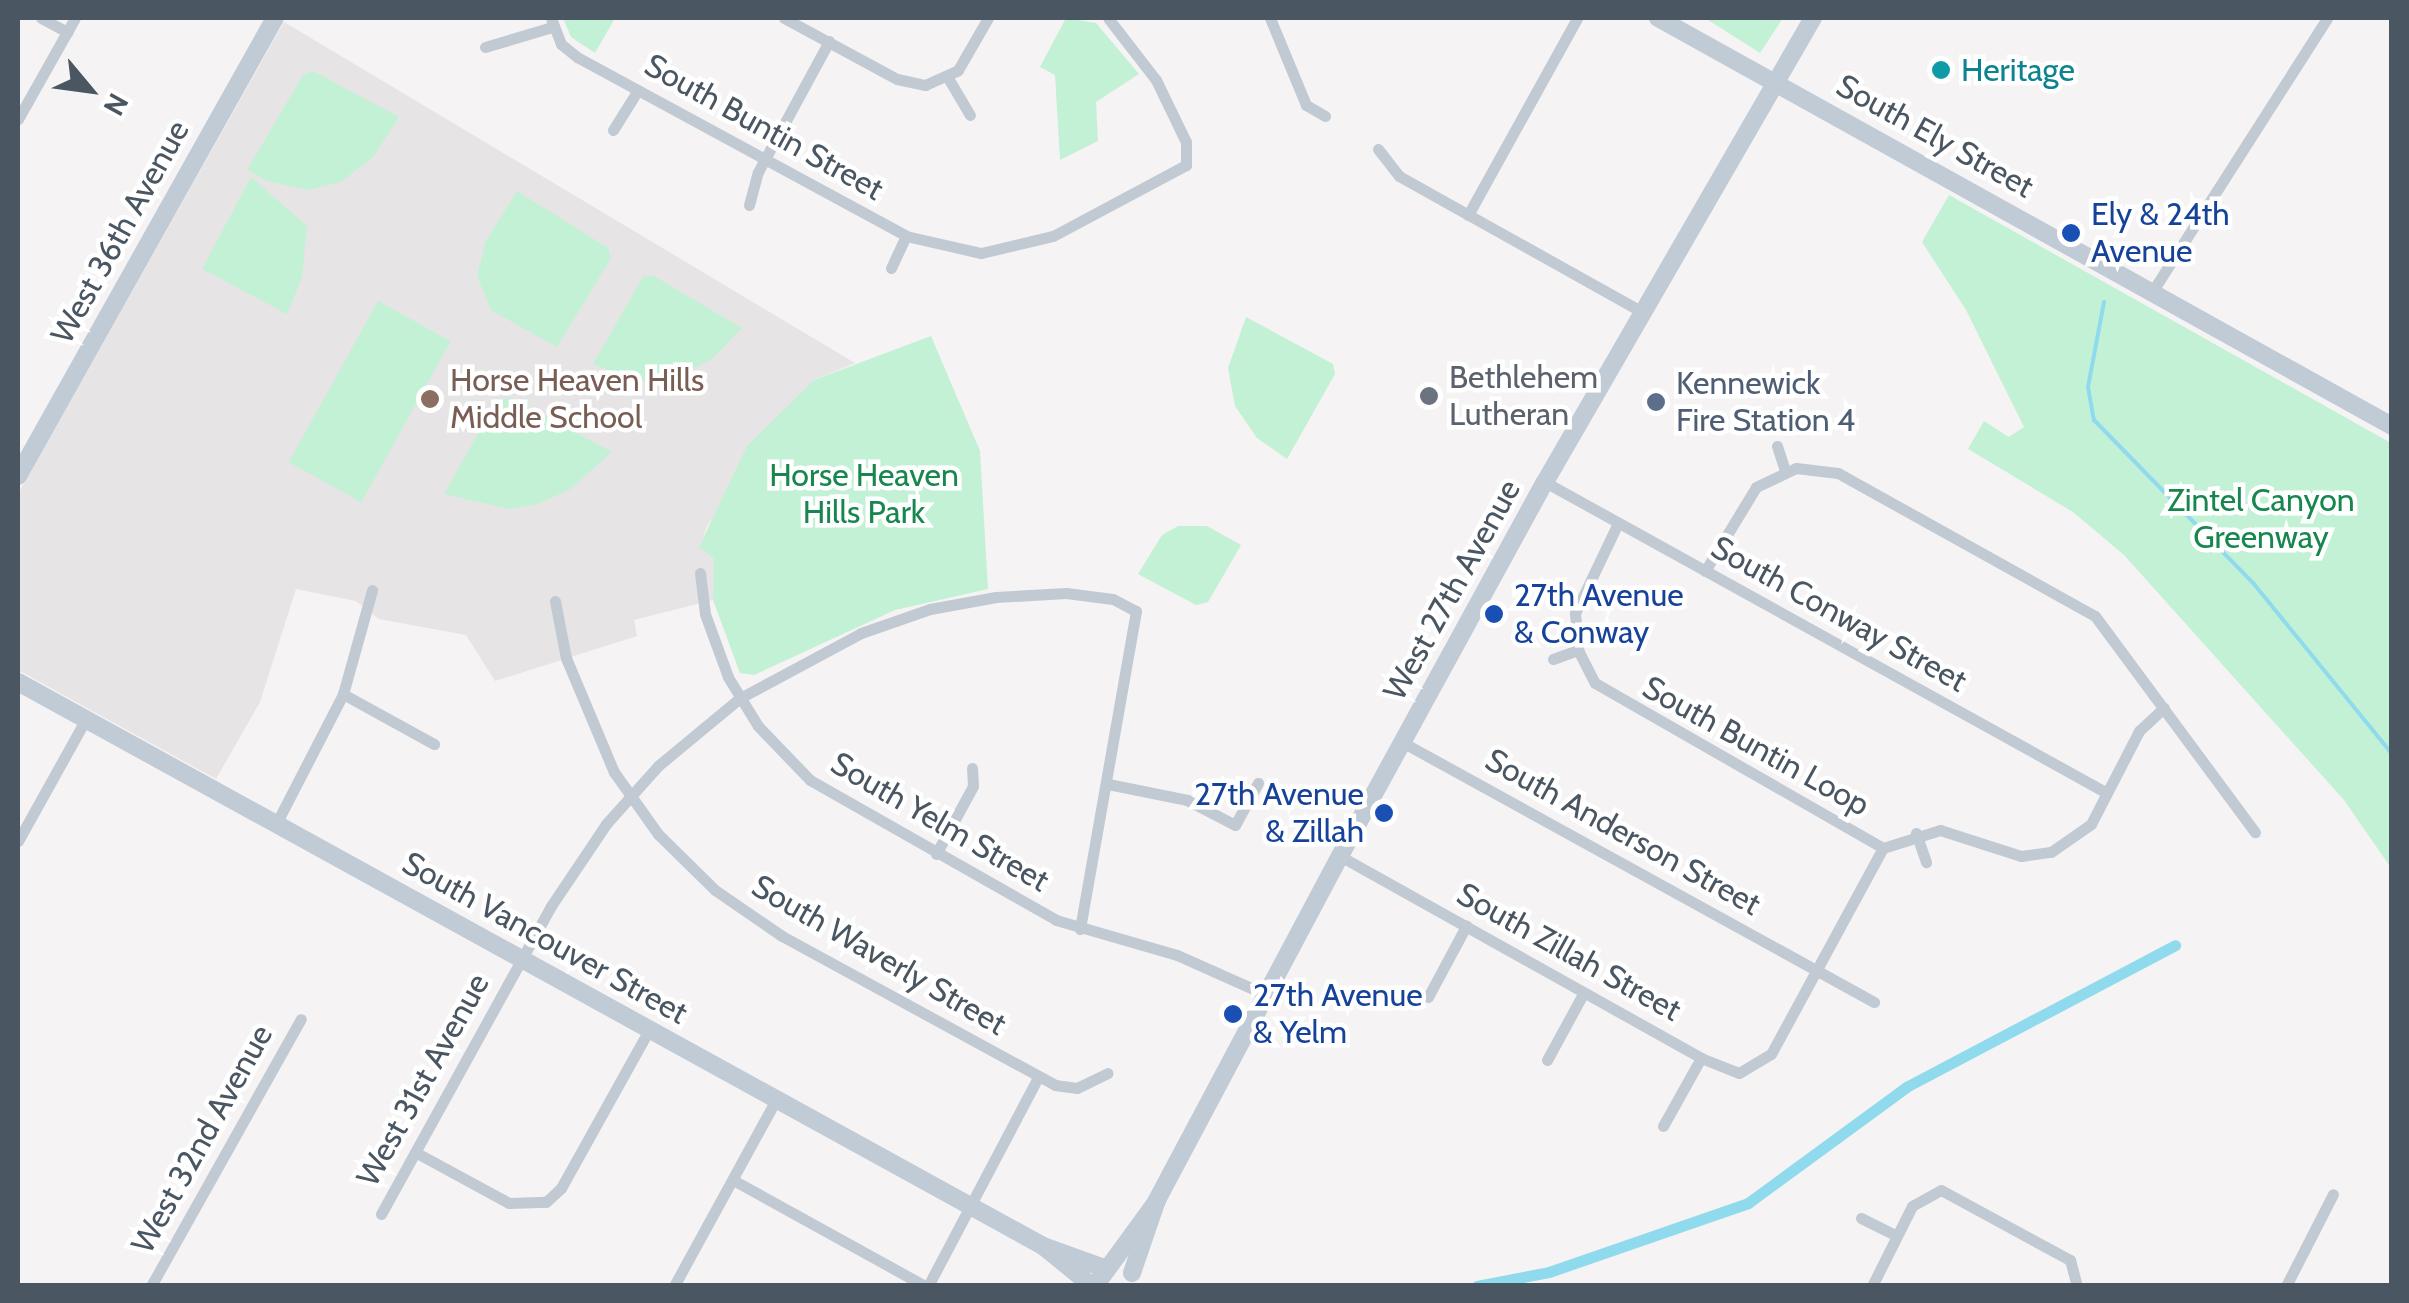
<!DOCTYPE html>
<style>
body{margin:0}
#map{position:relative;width:2409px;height:1303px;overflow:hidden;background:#f5f3f3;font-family:Cabin,sans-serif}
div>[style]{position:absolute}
.education>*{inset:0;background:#e6e4e5}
.green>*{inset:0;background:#c3f1d5;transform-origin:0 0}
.stream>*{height:4px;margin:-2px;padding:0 2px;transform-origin:2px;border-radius:2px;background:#90daee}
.canal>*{height:11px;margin:-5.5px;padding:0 5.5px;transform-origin:5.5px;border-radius:5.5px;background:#90daee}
.street>*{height:11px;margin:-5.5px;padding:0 5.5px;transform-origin:5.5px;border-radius:5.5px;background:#c1cad2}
.secondary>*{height:18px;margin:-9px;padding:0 9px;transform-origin:9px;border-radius:9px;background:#c1cbd6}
.dots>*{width:28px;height:28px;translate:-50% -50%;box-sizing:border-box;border:5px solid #fff;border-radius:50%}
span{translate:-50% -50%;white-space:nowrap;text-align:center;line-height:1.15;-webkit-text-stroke:9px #fff;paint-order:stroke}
.culture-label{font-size:32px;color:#0d838f}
.left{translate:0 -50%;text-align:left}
.street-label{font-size:32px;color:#4a5661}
.transit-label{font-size:32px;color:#164399}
.right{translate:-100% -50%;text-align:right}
.worship-label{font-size:32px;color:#5b616d}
.education-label{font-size:32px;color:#785e54}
.service-label{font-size:32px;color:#4e5e75}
.park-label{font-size:32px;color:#17864f}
.frame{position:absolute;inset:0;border:20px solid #4a5661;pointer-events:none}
.north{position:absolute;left:40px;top:40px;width:100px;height:100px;-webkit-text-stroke:8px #fff;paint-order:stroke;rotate:119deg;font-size:28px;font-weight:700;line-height:40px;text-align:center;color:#4a5661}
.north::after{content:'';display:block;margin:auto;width:35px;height:45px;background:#4a5661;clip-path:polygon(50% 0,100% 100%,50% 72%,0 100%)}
</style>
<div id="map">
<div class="education">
<i style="clip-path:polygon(284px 22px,855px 363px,814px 380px,707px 526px,700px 547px,714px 559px,713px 600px,634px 620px,637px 636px,495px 681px,466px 635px,379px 619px,356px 601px,296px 589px,260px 702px,216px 779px,18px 670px,18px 494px)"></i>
</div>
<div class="green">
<i style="clip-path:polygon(563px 18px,615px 18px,595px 53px,571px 37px)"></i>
<i style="clip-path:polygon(1066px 18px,1096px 23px,1139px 74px,1096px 102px,1098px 141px,1060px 160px,1055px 75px,1040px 67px)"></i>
<i style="clip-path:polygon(1705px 18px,1783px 18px,1760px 53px)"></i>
<i style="clip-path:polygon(313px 71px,399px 117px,373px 157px,341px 182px,308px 190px,267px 181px,247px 170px,303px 75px)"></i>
<i style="clip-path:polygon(251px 177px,307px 226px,302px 277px,287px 314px,202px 269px)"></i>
<i style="clip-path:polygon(517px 191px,608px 248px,611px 258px,557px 347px,491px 310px,477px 276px,486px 241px)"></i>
<i style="clip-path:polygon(1949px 195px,2391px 443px,2391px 868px,2344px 800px,2124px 555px,2073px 512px,1968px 449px,1984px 421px,2009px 437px,2024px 427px,1966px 310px,1922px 242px)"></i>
<i style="clip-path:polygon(652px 275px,742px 328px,712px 359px,667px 382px,634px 381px,593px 364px,643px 277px)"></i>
<i style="left:378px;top:301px;width:83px;height:184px;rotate:29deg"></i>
<i style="clip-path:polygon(1246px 317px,1333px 364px,1335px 374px,1287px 459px,1257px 438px,1235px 406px,1228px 368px)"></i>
<i style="clip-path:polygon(931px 336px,980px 451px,988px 589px,895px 610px,754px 675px,740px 673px,713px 600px,714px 559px,699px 547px,747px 446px,814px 380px)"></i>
<i style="clip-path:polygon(511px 398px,612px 452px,569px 490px,537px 504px,509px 509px,444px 494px,497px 400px)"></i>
<i style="clip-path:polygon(1178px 526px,1207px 526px,1241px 545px,1208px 602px,1196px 605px,1138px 574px,1162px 535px)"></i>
</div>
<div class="stream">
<i style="left:2104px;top:302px;width:86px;rotate:100.7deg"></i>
<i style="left:2088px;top:387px;width:34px;rotate:80deg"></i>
<i style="left:2094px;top:420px;width:229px;rotate:45.7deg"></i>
<i style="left:2254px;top:584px;width:219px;rotate:50.9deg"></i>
</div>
<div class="canal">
<i style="left:1477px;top:1286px;width:73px;rotate:-11deg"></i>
<i style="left:1549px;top:1272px;width:211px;rotate:-19.1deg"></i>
<i style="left:1748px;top:1203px;width:198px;rotate:-36.2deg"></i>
<i style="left:1908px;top:1086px;width:302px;rotate:-27.8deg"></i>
</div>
<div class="street">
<i style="left:41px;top:18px;width:30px;rotate:28deg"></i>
<i style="left:551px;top:18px;width:28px;rotate:69deg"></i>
<i style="left:561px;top:44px;width:21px;rotate:39deg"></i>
<i style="left:577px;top:57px;width:375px;rotate:28.5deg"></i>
<i style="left:906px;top:236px;width:77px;rotate:12.8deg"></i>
<i style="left:981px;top:253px;width:74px;rotate:-13.3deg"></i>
<i style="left:1053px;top:236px;width:151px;rotate:-28.1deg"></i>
<i style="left:1186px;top:165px;width:23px;rotate:-90deg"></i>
<i style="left:1186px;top:142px;width:69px;rotate:-115.8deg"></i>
<i style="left:1156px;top:80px;width:78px;rotate:-127.7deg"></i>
<i style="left:784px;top:18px;width:128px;rotate:28.4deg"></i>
<i style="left:897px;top:79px;width:29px;rotate:12deg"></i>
<i style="left:925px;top:85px;width:36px;rotate:-24deg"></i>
<i style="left:958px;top:70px;width:60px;rotate:-60deg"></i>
<i style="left:1270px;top:18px;width:94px;rotate:67.5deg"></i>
<i style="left:1306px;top:105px;width:22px;rotate:30deg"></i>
<i style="left:485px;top:47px;width:70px;rotate:-16.6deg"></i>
<i style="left:948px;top:78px;width:43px;rotate:59.3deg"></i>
<i style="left:18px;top:119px;width:116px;rotate:-60.6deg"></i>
<i style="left:613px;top:130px;width:47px;rotate:-58deg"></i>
<i style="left:1378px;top:149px;width:34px;rotate:52deg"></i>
<i style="left:1399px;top:176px;width:278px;rotate:29.2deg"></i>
<i style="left:749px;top:205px;width:34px;rotate:-75deg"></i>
<i style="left:758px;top:172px;width:149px;rotate:-61.5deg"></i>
<i style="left:1468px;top:215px;width:225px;rotate:-61deg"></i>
<i style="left:891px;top:268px;width:35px;rotate:-65deg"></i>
<i style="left:2152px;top:292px;width:325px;rotate:-57.4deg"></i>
<i style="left:1777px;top:446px;width:26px;rotate:72deg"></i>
<i style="left:1545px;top:482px;width:642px;rotate:28.96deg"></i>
<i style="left:1618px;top:523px;width:100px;rotate:115.5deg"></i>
<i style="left:1575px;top:613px;width:37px;rotate:85deg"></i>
<i style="left:1578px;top:650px;width:37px;rotate:63deg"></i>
<i style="left:1595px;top:683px;width:332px;rotate:29.8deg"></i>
<i style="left:1883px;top:848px;width:60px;rotate:-17.5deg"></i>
<i style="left:1940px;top:830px;width:85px;rotate:17.8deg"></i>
<i style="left:2021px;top:856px;width:30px;rotate:-8deg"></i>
<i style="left:2051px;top:852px;width:49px;rotate:-35deg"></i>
<i style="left:2091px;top:824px;width:105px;rotate:-62.7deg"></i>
<i style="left:2139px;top:731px;width:34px;rotate:-43deg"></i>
<i style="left:1705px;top:571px;width:98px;rotate:-58.7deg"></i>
<i style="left:1756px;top:487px;width:44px;rotate:-25.4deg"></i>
<i style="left:1796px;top:468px;width:42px;rotate:6.8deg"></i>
<i style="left:1838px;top:473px;width:294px;rotate:29.1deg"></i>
<i style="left:2095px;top:616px;width:269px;rotate:53.5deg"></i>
<i style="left:700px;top:573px;width:41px;rotate:83deg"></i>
<i style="left:705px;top:614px;width:67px;rotate:69.9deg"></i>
<i style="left:728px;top:677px;width:57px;rotate:58.5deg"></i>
<i style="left:758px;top:726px;width:75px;rotate:46.1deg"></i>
<i style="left:810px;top:780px;width:283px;rotate:29.6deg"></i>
<i style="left:1056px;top:920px;width:126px;rotate:16.1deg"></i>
<i style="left:1177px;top:955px;width:98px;rotate:24deg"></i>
<i style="left:555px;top:601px;width:58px;rotate:79.1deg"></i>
<i style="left:566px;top:658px;width:124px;rotate:67.2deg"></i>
<i style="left:614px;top:772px;width:76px;rotate:54.6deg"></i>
<i style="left:658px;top:834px;width:80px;rotate:44.5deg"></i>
<i style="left:715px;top:890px;width:81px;rotate:34.5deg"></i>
<i style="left:782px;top:936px;width:311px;rotate:28.6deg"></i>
<i style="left:1055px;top:1085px;width:22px;rotate:8deg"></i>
<i style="left:1077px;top:1088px;width:34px;rotate:-26deg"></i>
<i style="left:1553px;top:659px;width:27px;rotate:-20deg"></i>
<i style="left:343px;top:694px;width:104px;rotate:28.8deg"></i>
<i style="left:1402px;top:742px;width:539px;rotate:28.85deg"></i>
<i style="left:1108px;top:784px;width:81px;rotate:11.4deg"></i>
<i style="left:1187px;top:800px;width:54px;rotate:27.5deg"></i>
<i style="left:1235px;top:825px;width:48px;rotate:-61.3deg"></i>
<i style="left:276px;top:824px;width:146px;rotate:-62.7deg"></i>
<i style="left:343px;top:694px;width:108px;rotate:-74.4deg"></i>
<i style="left:1916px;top:833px;width:31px;rotate:71deg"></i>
<i style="left:18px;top:841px;width:140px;rotate:-60.9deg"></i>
<i style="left:936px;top:854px;width:77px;rotate:-61.4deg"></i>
<i style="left:973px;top:786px;width:18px;rotate:-93deg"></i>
<i style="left:1340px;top:856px;width:414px;rotate:29.2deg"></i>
<i style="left:1701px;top:1058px;width:41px;rotate:21.5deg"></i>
<i style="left:1739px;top:1073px;width:37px;rotate:-31deg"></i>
<i style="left:1771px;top:1054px;width:234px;rotate:-61.5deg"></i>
<i style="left:1428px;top:997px;width:81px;rotate:-61.8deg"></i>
<i style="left:1547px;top:1060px;width:77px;rotate:-61.4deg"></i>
<i style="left:1663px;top:1126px;width:78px;rotate:-60.8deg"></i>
<i style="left:415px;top:1152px;width:107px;rotate:28.5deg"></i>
<i style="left:509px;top:1203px;width:37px;rotate:-2deg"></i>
<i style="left:546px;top:1202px;width:21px;rotate:-43deg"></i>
<i style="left:561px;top:1188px;width:181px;rotate:-60.9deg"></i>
<i style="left:733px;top:1180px;width:219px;rotate:28.9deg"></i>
<i style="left:381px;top:1214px;width:352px;rotate:-61.1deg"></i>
<i style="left:551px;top:906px;width:99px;rotate:-56.1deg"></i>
<i style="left:606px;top:824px;width:79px;rotate:-48.1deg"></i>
<i style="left:659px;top:765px;width:105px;rotate:-39.6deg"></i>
<i style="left:740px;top:698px;width:137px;rotate:-28.2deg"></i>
<i style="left:861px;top:633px;width:73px;rotate:-19.2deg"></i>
<i style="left:930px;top:609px;width:67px;rotate:-10.3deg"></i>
<i style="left:996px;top:597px;width:70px;rotate:-3.3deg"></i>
<i style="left:1066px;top:593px;width:47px;rotate:7.3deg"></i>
<i style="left:1113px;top:599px;width:26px;rotate:28deg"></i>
<i style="left:1136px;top:611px;width:323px;rotate:100deg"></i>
<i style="left:1861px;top:1218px;width:40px;rotate:26.6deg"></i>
<i style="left:151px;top:1286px;width:306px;rotate:-60.7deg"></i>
<i style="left:674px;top:1286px;width:212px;rotate:-61.3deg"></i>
<i style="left:928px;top:1286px;width:236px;rotate:-62.2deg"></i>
<i style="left:1872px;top:1286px;width:89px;rotate:-63.4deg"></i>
<i style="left:1912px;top:1206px;width:33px;rotate:-29deg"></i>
<i style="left:1941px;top:1190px;width:147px;rotate:28.5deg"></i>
<i style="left:2070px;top:1260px;width:27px;rotate:75deg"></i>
<i style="left:2286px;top:1286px;width:103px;rotate:-62.9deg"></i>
</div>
<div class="secondary">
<i style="left:1658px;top:18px;width:840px;rotate:29.07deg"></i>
<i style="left:18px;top:476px;width:525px;rotate:-60.7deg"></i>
<i style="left:18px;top:682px;width:1170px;rotate:28.82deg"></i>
<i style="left:1043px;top:1246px;width:63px;rotate:39.2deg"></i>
<i style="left:1043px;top:1246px;width:65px;rotate:19.8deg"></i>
<i style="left:1132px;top:1273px;width:77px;rotate:-71.1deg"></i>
<i style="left:1157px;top:1200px;width:390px;rotate:-62deg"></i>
<i style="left:1340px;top:856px;width:426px;rotate:-61.3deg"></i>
<i style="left:1545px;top:482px;width:536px;rotate:-59.99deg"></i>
<i style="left:1095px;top:1286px;width:105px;rotate:-53.9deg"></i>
</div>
<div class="dots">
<i style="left:1941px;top:70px;background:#0f9aa8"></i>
<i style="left:2071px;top:233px;background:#1a4fb4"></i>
<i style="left:1429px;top:396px;background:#6b7280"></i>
<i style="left:430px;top:399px;background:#8d6e63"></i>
<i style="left:1656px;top:402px;background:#5c6f8a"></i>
<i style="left:1494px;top:614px;background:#1a4fb4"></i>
<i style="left:1384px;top:813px;background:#1a4fb4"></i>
<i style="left:1233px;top:1014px;background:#1a4fb4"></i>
</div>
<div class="culture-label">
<span class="left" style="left:1961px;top:70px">Heritage</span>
</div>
<div class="street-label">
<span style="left:764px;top:127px;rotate:29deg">South Buntin Street</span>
<span style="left:1935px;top:136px;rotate:29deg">South Ely Street</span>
<span style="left:120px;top:232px;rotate:-61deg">West 36th Avenue</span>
<span style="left:1452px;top:590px;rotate:-61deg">West 27th Avenue</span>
<span style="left:1839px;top:614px;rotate:29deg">South Conway Street</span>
<span style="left:1756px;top:746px;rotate:29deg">South Buntin Loop</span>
<span style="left:940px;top:822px;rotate:30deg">South Yelm Street</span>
<span style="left:1623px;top:832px;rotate:29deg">South Anderson Street</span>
<span style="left:545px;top:938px;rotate:29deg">South Vancouver Street</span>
<span style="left:1569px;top:952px;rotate:29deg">South Zillah Street</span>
<span style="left:879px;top:955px;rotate:30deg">South Waverly Street</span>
<span style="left:423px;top:1080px;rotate:-61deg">West 31st Avenue</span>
<span style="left:202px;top:1139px;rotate:-61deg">West 32nd Avenue</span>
</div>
<div class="transit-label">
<span class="left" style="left:2091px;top:233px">Ely &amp; 24th<br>Avenue</span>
<span class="left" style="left:1514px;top:614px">27th Avenue<br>&amp; Conway</span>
<span class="right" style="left:1364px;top:813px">27th Avenue<br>&amp; Zillah</span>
<span class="left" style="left:1253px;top:1014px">27th Avenue<br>&amp; Yelm</span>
</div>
<div class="worship-label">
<span class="left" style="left:1449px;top:396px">Bethlehem<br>Lutheran</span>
</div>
<div class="education-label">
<span class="left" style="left:450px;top:399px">Horse Heaven Hills<br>Middle School</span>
</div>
<div class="service-label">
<span class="left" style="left:1676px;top:402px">Kennewick<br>Fire Station 4</span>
</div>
<div class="park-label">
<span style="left:864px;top:494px">Horse Heaven<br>Hills Park</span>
<span style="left:2261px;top:519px">Zintel Canyon<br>Greenway</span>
</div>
<div class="frame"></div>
<div class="north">N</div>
</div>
